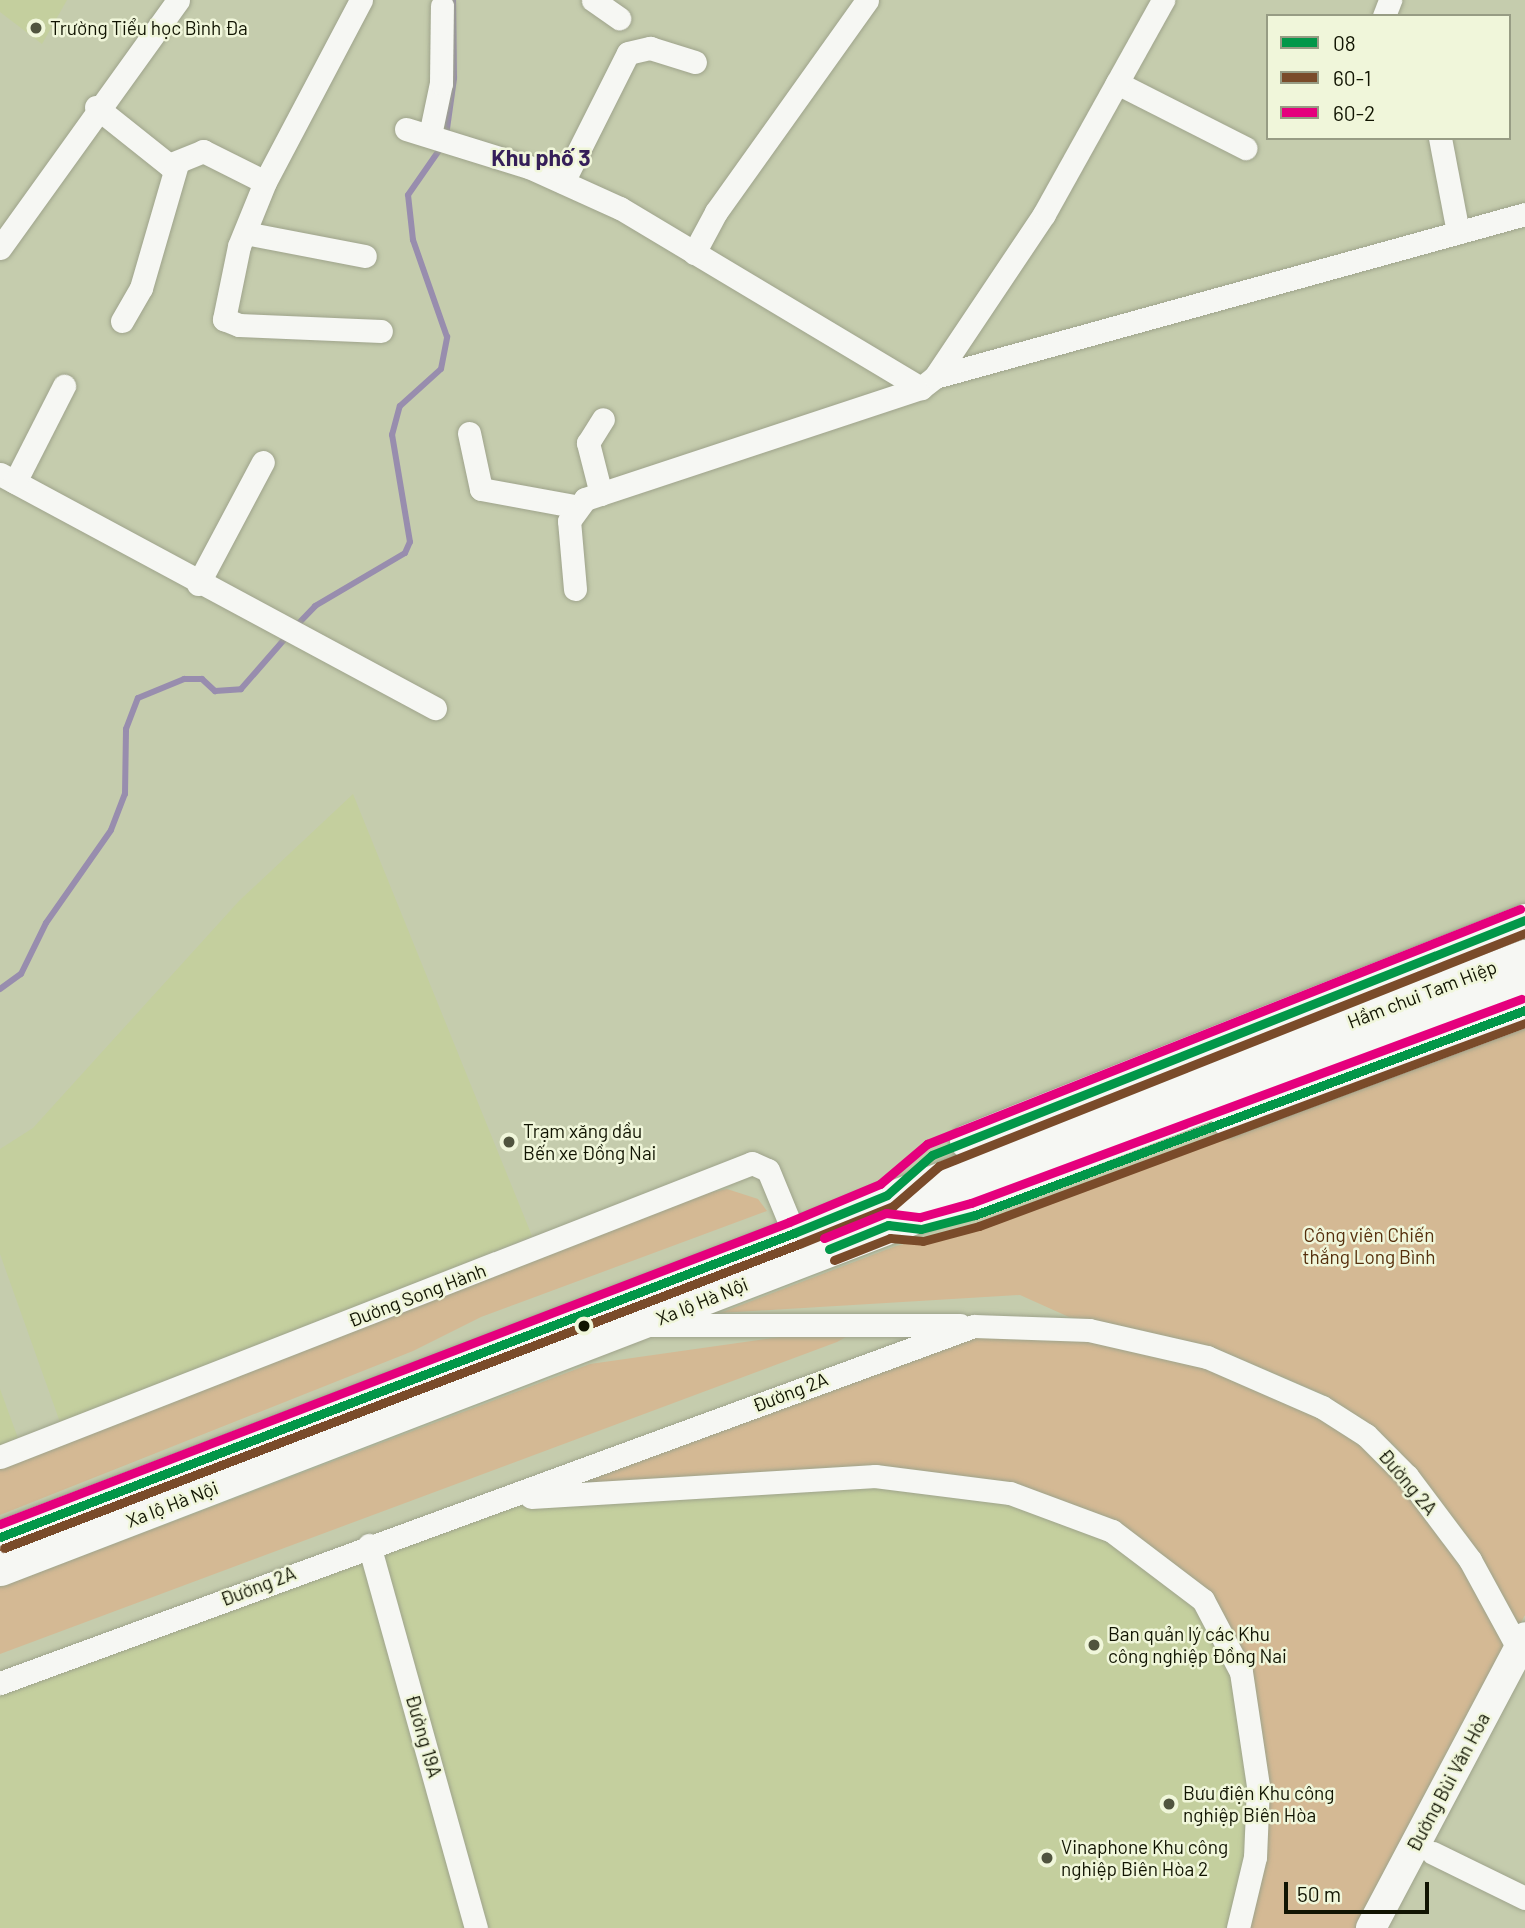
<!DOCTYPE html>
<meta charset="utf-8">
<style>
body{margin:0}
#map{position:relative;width:1525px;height:1928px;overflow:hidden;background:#c5ccad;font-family:Barlow,sans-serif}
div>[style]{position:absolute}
.built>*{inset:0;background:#c4cf9e}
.green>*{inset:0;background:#d4b994}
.stream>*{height:6px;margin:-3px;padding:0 3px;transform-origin:3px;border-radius:3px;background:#988dae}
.roads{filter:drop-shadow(0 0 2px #9ea38b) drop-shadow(0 0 2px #9ea38b)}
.minor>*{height:23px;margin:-11.5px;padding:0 11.5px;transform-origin:11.5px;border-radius:11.5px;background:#f6f7f3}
.major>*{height:30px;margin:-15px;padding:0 15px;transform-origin:15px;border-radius:15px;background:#f6f7f3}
.highway>*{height:33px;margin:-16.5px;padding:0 16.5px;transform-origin:16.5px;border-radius:16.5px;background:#f6f7f3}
.bus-1>*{height:9px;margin:-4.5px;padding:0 4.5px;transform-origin:4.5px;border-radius:4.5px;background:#029749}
.bus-2>*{height:9px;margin:-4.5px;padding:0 4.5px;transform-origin:4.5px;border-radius:4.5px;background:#7a4b2a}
.bus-3>*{height:9px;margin:-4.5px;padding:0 4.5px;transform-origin:4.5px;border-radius:4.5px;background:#e5007d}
.dots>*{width:19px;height:19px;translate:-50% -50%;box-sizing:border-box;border:4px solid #f0f6da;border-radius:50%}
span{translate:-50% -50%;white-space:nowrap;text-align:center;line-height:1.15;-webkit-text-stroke:5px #f0f6da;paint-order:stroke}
.poi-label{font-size:19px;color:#111402}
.left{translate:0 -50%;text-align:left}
.street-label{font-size:19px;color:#111402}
.park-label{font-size:19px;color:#562f0c}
.quarter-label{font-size:23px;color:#351f59;font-weight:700}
.legend{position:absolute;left:1266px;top:14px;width:245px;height:126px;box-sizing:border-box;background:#f0f6da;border:2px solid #979c84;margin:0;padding:9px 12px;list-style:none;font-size:21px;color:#111402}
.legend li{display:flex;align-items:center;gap:14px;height:35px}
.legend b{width:35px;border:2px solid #979c84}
.scale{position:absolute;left:1284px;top:1882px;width:145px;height:32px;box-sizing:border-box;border:4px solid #111402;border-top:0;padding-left:9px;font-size:21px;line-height:24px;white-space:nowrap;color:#111402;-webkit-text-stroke:5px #f0f6da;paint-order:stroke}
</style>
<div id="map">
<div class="built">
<i style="clip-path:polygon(0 0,67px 0,42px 44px,0 12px)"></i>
<i style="clip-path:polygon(353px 794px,532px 1236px,61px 1425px,0 1254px,0 1149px,33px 1128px,239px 901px)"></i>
<i style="clip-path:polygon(0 1389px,19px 1441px,0 1449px)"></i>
<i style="clip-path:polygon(870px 1478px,1005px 1497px,1073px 1519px,1153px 1565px,1208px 1617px,1237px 1674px,1253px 1826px,1233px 1928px,0 1928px,0 1695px,531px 1501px)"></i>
</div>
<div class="green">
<i style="clip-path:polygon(1525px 1022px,1525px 1615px,1518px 1628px,1478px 1552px,1394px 1445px,1327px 1396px,1212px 1347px,1069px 1317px,1020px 1295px,720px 1313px,896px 1246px,990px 1222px)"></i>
<i style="clip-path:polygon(727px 1189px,758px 1199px,767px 1211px,481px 1317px,413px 1351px,0 1515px,0 1466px,680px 1199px)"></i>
<i style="clip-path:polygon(844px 1328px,846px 1337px,837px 1342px,0 1654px,0 1587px,590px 1364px)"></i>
<i style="clip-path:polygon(976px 1337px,1090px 1341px,1203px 1367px,1318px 1418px,1359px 1444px,1398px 1483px,1461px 1567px,1506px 1649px,1358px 1928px,1243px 1928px,1261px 1750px,1215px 1610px,1078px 1512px,870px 1469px,544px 1492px)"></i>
</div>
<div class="stream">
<i style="left:446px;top:136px;width:59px;rotate:-82.1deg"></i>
<i style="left:454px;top:78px;width:78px;rotate:-90.7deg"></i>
<i style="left:296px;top:626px;width:28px;rotate:-46deg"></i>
<i style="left:315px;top:606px;width:104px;rotate:-30.5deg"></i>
<i style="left:405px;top:553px;width:12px;rotate:-66deg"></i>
<i style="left:410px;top:542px;width:109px;rotate:-99.5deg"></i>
<i style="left:392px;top:435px;width:30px;rotate:-75deg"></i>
<i style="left:400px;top:406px;width:55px;rotate:-42.1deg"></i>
<i style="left:441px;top:369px;width:33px;rotate:-79deg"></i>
<i style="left:447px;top:337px;width:103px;rotate:-109.3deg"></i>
<i style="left:413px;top:240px;width:45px;rotate:-96.3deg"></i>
<i style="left:408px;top:195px;width:60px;rotate:-55.2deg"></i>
<i style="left:0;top:989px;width:26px;rotate:-36deg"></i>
<i style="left:21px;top:974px;width:57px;rotate:-63.9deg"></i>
<i style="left:46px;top:923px;width:113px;rotate:-55deg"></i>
<i style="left:111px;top:830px;width:39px;rotate:-69deg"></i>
<i style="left:125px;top:794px;width:65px;rotate:-89.1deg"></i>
<i style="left:126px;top:729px;width:33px;rotate:-69deg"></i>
<i style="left:138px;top:698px;width:50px;rotate:-22.4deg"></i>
<i style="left:184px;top:679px;width:18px"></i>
<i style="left:202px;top:679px;width:18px;rotate:43deg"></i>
<i style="left:215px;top:691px;width:26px;rotate:-4deg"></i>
<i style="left:241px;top:689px;width:73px;rotate:-48.9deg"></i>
</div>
<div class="roads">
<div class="minor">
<i style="left:361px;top:0;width:206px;rotate:117.8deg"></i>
<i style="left:265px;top:182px;width:69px;rotate:112.1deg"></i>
<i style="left:239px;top:246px;width:75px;rotate:101.6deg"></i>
<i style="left:224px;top:319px;width:16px;rotate:22deg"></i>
<i style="left:239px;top:325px;width:142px;rotate:2.4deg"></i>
<i style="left:593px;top:0;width:32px;rotate:35deg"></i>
<i style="left:1384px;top:16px;width:17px;rotate:-69deg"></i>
<i style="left:1117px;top:83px;width:144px;rotate:26.9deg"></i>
<i style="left:96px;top:107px;width:93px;rotate:38.5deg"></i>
<i style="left:169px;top:165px;width:37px;rotate:-22deg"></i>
<i style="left:203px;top:151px;width:69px;rotate:26.6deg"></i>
<i style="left:406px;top:129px;width:129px;rotate:17.2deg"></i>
<i style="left:529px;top:167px;width:100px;rotate:24.3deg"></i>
<i style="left:620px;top:208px;width:351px;rotate:30.9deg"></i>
<i style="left:430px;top:135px;width:53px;rotate:-78.1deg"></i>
<i style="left:441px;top:83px;width:77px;rotate:-89.3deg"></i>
<i style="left:1440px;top:138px;width:96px;rotate:79.2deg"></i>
<i style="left:563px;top:182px;width:144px;rotate:-63.3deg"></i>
<i style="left:628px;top:53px;width:23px;rotate:-13deg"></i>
<i style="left:650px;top:48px;width:47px;rotate:17.3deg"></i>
<i style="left:245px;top:233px;width:122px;rotate:10.9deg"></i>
<i style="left:0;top:248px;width:305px;rotate:-54.3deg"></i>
<i style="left:694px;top:253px;width:47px;rotate:-61.8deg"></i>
<i style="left:716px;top:212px;width:260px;rotate:-54.5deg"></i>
<i style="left:122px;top:321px;width:38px;rotate:-60deg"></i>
<i style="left:141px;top:288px;width:129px;rotate:-73.8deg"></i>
<i style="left:935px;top:377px;width:196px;rotate:-56.2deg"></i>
<i style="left:1044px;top:214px;width:245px;rotate:-60.9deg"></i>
<i style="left:469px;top:433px;width:57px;rotate:77.9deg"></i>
<i style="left:481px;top:489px;width:95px;rotate:10.4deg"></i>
<i style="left:0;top:474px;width:494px;rotate:28.3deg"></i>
<i style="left:15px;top:482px;width:108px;rotate:-63deg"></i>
<i style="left:601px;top:494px;width:53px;rotate:-104.3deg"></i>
<i style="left:588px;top:443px;width:28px;rotate:-58deg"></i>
<i style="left:198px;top:584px;width:138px;rotate:-62deg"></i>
<i style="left:575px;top:589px;width:68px;rotate:-95deg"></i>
<i style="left:569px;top:521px;width:27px;rotate:-54deg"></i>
<i style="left:585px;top:499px;width:354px;rotate:-18.3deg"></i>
<i style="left:921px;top:388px;width:18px;rotate:-38deg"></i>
<i style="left:935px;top:377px;width:612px;rotate:-15.44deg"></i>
<i style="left:645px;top:1325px;width:315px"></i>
<i style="left:0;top:1457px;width:807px;rotate:-21.35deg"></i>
<i style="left:752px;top:1163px;width:17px;rotate:24deg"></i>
<i style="left:768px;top:1170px;width:68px;rotate:67.6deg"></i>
<i style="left:531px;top:1497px;width:345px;rotate:-3.5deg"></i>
<i style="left:875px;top:1476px;width:136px;rotate:7.2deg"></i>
<i style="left:1010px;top:1493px;width:109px;rotate:20.4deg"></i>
<i style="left:1112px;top:1531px;width:114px;rotate:37.2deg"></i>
<i style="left:1203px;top:1600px;width:81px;rotate:62.2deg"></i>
<i style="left:1241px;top:1672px;width:115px;rotate:81.5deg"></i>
<i style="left:1258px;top:1786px;width:71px;rotate:92.4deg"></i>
<i style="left:1255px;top:1857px;width:73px;rotate:103.5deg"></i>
<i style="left:369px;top:1545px;width:398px;rotate:74.4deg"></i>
<i style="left:0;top:1683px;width:1037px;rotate:-20.13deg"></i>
<i style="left:974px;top:1326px;width:115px;rotate:2deg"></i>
<i style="left:1089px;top:1330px;width:121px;rotate:12.9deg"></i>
<i style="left:1207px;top:1357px;width:125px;rotate:23.5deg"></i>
<i style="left:1322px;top:1407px;width:52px;rotate:32.5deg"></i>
<i style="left:1366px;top:1435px;width:58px;rotate:45deg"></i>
<i style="left:1407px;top:1476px;width:105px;rotate:53.1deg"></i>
<i style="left:1470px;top:1560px;width:100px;rotate:61.4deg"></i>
<i style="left:1433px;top:1853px;width:102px;rotate:26.1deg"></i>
</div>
<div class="major">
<i style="left:1371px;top:1928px;width:329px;rotate:-62.1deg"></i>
</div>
<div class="highway">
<i style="left:1228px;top:1120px;width:317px;rotate:-20.3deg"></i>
<i style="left:966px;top:1141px;width:601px;rotate:-21.57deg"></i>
<i style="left:0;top:1537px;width:1632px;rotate:-20.86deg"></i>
<i style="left:0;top:1569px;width:1634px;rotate:-21.05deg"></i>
</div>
</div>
<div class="bus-1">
<i style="left:829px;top:1249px;width:64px;rotate:-22.1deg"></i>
<i style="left:888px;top:1225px;width:33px;rotate:7deg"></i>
<i style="left:921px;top:1229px;width:56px;rotate:-14.5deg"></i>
<i style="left:975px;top:1215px;width:587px;rotate:-20.44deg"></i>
<i style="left:0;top:1537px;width:850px;rotate:-20.95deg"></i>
<i style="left:794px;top:1233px;width:100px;rotate:-22.2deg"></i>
<i style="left:887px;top:1195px;width:60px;rotate:-41.6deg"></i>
<i style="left:932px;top:1155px;width:638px;rotate:-21.62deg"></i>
</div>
<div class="bus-2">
<i style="left:834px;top:1260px;width:60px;rotate:-21.4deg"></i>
<i style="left:890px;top:1238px;width:33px;rotate:5deg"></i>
<i style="left:923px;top:1241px;width:58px;rotate:-15deg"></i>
<i style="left:979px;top:1226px;width:583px;rotate:-20.39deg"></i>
<i style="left:4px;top:1548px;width:851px;rotate:-20.93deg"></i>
<i style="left:799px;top:1244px;width:101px;rotate:-22deg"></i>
<i style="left:893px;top:1206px;width:61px;rotate:-41deg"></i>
<i style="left:939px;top:1166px;width:631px;rotate:-21.68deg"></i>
</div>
<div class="bus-3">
<i style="left:824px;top:1238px;width:67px;rotate:-22deg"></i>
<i style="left:886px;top:1213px;width:34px;rotate:7deg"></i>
<i style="left:920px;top:1217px;width:53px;rotate:-15.4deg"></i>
<i style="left:971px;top:1203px;width:587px;rotate:-20.35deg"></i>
<i style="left:0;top:1524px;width:845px;rotate:-20.94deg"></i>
<i style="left:789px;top:1222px;width:99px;rotate:-22.7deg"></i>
<i style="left:880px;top:1184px;width:62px;rotate:-40.4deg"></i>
<i style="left:927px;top:1144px;width:638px;rotate:-21.62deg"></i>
</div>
<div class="dots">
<i style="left:36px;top:28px;background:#50543e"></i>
<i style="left:509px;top:1142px;background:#50543e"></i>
<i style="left:584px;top:1326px;background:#111402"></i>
<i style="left:1094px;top:1645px;background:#50543e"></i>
<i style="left:1169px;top:1804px;background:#50543e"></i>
<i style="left:1047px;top:1858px;background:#50543e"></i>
</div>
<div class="poi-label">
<span class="left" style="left:50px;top:28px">Trường Tiểu học Bình Đa</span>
<span class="left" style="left:523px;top:1142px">Trạm xăng dầu<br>Bến xe Đồng Nai</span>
<span class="left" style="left:1108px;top:1645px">Ban quản lý các Khu<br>công nghiệp Đồng Nai</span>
<span class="left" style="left:1183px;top:1804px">Bưu điện Khu công<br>nghiệp Biên Hòa</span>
<span class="left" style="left:1061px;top:1858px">Vinaphone Khu công<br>nghiệp Biên Hòa 2</span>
</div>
<div class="street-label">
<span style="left:1422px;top:994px;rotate:-21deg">Hầm chui Tam Hiệp</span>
<span style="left:417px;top:1295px;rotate:-21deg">Đường Song Hành</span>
<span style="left:702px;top:1301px;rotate:-22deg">Xa lộ Hà Nội</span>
<span style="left:790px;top:1392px;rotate:-21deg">Đường 2A</span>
<span style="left:1408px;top:1482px;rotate:50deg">Đường 2A</span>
<span style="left:172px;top:1504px;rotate:-21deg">Xa lộ Hà Nội</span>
<span style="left:258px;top:1586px;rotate:-21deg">Đường 2A</span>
<span style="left:424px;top:1736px;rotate:74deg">Đường 19A</span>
<span style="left:1448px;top:1782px;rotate:-62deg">Đường Bùi Văn Hòa</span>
</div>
<div class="park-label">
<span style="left:1369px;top:1246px">Công viên Chiến<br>thắng Long Bình</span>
</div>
<div class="quarter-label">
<span style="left:541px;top:157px">Khu phố 3</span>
</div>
<ul class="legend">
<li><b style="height:9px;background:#029749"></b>08</li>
<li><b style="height:9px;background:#7a4b2a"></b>60-1</li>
<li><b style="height:9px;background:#e5007d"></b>60-2</li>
</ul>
<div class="scale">50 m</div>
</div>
